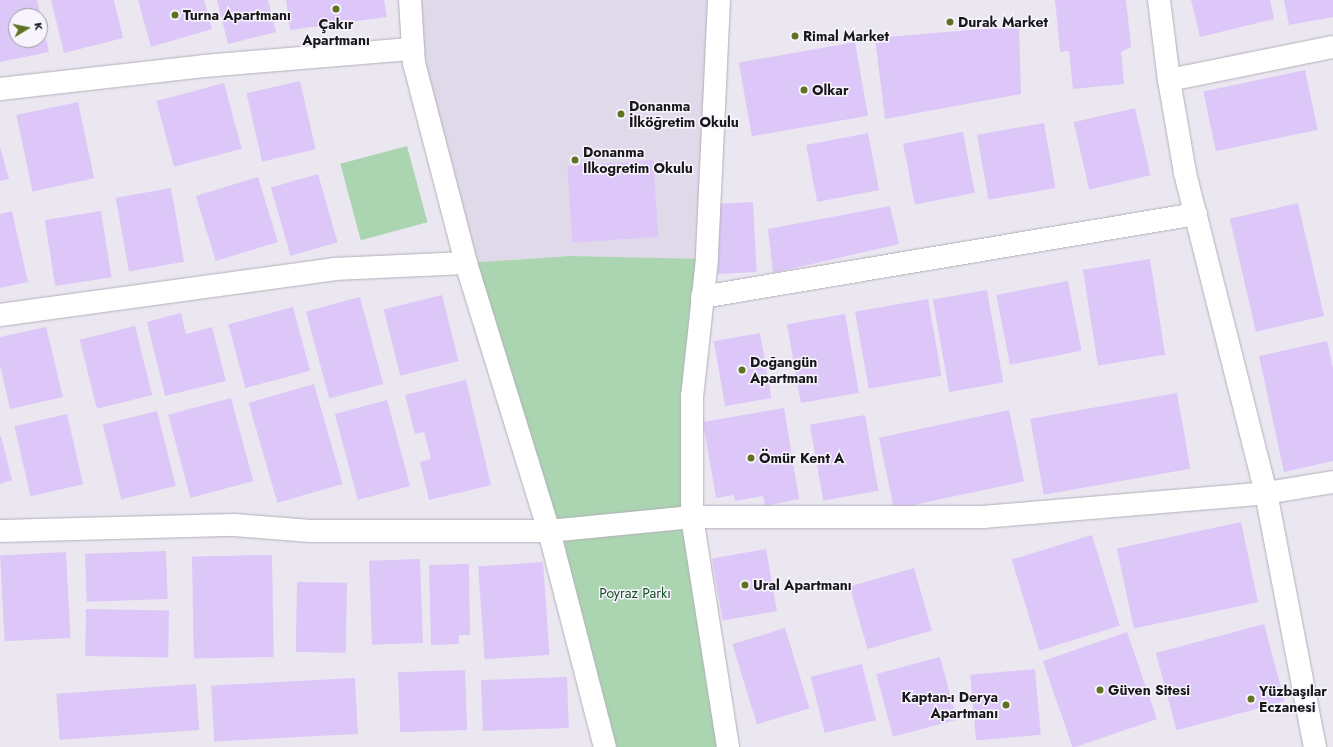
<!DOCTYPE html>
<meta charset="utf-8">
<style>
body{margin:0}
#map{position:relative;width:1333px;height:747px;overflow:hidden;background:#ebe7f1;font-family:Jost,sans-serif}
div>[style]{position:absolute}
.built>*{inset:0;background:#e0d9ea}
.green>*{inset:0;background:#abd4b1;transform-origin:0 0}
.building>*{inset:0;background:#dcc7f8;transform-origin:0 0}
.roads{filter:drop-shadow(0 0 1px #b3afb9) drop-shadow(0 0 1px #b3afb9)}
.minor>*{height:22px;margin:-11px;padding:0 11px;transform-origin:11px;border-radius:11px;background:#fff}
.dots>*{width:11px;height:11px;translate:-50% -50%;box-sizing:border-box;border:2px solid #f8f4fe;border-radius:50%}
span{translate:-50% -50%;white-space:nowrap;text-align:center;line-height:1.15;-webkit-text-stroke:3px #f8f4fe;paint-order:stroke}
.poi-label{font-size:14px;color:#18171a;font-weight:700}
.left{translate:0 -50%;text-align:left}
.right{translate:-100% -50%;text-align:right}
.park-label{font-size:14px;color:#135126}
.north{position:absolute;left:8px;top:8px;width:40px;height:40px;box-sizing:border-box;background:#f8f4fe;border:1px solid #9e9ca3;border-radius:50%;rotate:80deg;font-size:11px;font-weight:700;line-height:16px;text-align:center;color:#18171a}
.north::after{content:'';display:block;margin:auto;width:14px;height:18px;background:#5e7220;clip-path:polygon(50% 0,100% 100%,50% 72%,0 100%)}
</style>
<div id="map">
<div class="built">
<i style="clip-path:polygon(410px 0,718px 0,707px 259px,568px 256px,466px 263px)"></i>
</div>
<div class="green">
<i style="left:407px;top:146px;width:79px;height:69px;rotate:75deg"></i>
<i style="clip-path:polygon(570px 256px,707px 259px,692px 517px,728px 747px,605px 747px,466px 263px)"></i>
</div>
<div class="building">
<i style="clip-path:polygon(evenodd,0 0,37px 0,49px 52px,0 62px,0 0,16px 16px,40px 16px,40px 40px,16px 40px,16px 16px)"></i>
<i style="clip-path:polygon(51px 0,114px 0,123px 38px,64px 53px)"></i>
<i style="clip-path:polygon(138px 0,204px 0,212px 29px,151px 47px)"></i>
<i style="clip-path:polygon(217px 0,268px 0,276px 32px,228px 44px)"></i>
<i style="clip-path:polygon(286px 0,384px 0,387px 17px,290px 30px)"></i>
<i style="clip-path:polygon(1055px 0,1126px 0,1131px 47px,1121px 52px,1124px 84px,1073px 89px,1069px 51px,1060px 52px)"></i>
<i style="clip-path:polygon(1191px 0,1270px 0,1274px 19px,1200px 37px)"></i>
<i style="clip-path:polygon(1284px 0,1333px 0,1333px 17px,1289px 25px)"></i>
<i style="clip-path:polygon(1019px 26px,1021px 94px,885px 119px,875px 38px)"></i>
<i style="left:855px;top:42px;width:75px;height:118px;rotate:80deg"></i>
<i style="left:1305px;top:70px;width:61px;height:104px;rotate:78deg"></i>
<i style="left:300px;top:81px;width:70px;height:55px;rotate:77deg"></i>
<i style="left:224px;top:83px;width:68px;height:70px;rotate:75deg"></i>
<i style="left:78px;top:102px;width:78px;height:63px;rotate:78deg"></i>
<i style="left:1135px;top:108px;width:69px;height:63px;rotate:77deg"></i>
<i style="left:1044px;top:123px;width:66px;height:68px;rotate:80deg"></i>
<i style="left:963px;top:132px;width:62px;height:61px;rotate:79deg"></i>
<i style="left:868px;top:133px;width:58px;height:63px;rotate:79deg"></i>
<i style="clip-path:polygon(0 147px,9px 179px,0 181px)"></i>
<i style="left:653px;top:160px;width:77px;height:86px;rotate:86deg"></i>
<i style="left:318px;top:174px;width:71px;height:49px;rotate:74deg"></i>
<i style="left:258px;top:177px;width:68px;height:65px;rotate:73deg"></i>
<i style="left:171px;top:188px;width:75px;height:56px;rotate:80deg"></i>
<i style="left:753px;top:202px;width:70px;height:39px;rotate:87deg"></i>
<i style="left:1298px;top:203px;width:116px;height:70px;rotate:77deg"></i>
<i style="clip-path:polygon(890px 206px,899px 244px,773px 273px,768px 229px)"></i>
<i style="clip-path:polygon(12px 211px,28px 282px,0 288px,0 214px)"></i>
<i style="left:101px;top:211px;width:67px;height:57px;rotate:81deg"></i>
<i style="left:1150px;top:259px;width:97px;height:68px;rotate:81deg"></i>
<i style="left:1068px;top:281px;width:71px;height:73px;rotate:79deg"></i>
<i style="left:987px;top:290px;width:94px;height:55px;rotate:80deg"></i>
<i style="left:442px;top:295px;width:68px;height:60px;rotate:76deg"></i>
<i style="left:360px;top:297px;width:90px;height:56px;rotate:75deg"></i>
<i style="left:928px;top:299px;width:78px;height:74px;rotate:80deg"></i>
<i style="left:293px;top:307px;width:66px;height:67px;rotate:75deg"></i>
<i style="clip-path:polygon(181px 313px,186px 334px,212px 327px,226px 381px,165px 396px,147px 322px)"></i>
<i style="left:845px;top:314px;width:80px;height:59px;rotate:80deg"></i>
<i style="left:135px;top:326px;width:71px;height:57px;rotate:76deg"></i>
<i style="clip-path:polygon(46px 327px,63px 397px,10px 409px,0 365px,0 337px)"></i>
<i style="left:760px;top:333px;width:66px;height:47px;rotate:80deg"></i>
<i style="clip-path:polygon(1327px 341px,1333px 368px,1333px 461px,1284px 472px,1259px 356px)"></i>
<i style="clip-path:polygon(466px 380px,491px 485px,429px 500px,420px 462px,431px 459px,424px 432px,415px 434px,405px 395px)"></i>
<i style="left:314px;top:384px;width:104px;height:68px;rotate:74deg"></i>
<i style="left:1177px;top:393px;width:77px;height:149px;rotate:80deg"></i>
<i style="left:231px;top:398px;width:86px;height:65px;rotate:75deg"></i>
<i style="left:387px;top:400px;width:89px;height:54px;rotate:75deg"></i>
<i style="clip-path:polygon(784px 408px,799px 499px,765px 506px,763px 496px,735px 501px,734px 495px,716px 498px,703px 422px)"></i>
<i style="left:1009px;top:410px;width:73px;height:133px;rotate:78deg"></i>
<i style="left:157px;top:411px;width:77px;height:56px;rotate:76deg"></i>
<i style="left:67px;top:414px;width:72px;height:54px;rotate:77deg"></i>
<i style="left:865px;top:415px;width:77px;height:56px;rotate:80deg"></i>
<i style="clip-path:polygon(1px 436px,12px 480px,0 484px,0 437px)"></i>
<i style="left:1241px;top:522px;width:82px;height:127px;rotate:78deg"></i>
<i style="left:1092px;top:535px;width:95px;height:84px;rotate:73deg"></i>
<i style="left:766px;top:549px;width:63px;height:55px;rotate:80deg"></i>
<i style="left:166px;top:551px;width:48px;height:81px;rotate:88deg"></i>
<i style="left:66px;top:552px;width:86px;height:66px;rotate:87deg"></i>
<i style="left:272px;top:555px;width:102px;height:80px;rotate:89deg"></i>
<i style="left:420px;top:559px;width:84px;height:51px;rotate:88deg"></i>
<i style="left:543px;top:562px;width:93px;height:65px;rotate:86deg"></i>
<i style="clip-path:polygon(469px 564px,470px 635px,459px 635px,459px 644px,431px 645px,429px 565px)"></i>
<i style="left:914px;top:568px;width:65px;height:67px;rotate:74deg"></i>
<i style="left:297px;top:582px;width:50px;height:70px;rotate:1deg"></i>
<i style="left:86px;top:609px;width:83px;height:47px;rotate:1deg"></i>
<i style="left:1264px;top:624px;width:80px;height:112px;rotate:75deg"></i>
<i style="left:785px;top:628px;width:84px;height:55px;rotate:73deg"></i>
<i style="left:1127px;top:632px;width:92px;height:89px;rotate:71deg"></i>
<i style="left:940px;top:657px;width:65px;height:66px;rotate:75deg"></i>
<i style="left:862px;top:664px;width:58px;height:53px;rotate:76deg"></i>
<i style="left:1035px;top:669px;width:66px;height:65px;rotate:85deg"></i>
<i style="left:465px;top:670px;width:60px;height:67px;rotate:88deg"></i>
<i style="left:567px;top:677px;width:51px;height:86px;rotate:88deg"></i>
<i style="left:355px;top:678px;width:56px;height:144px;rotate:87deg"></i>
<i style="left:196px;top:684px;width:46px;height:140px;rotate:86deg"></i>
</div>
<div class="roads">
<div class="minor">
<i style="left:410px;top:0;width:63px;rotate:86.4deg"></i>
<i style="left:414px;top:63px;width:207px;rotate:75.4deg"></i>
<i style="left:466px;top:263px;width:281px;rotate:72.8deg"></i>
<i style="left:549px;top:531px;width:223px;rotate:75.5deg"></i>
<i style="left:719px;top:0;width:259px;rotate:92.7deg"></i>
<i style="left:707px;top:259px;width:138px;rotate:96.2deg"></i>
<i style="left:692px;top:396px;width:121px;rotate:90deg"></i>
<i style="left:692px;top:517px;width:233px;rotate:81.1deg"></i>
<i style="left:1159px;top:0;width:81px;rotate:82.9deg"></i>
<i style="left:1169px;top:80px;width:94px;rotate:80.2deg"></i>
<i style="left:1185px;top:173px;width:330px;rotate:75.8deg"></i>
<i style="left:1266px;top:493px;width:259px;rotate:79.1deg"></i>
<i style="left:1169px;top:80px;width:167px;rotate:-11.4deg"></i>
<i style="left:0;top:89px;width:205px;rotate:-6.4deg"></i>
<i style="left:204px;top:66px;width:210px;rotate:-4.7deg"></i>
<i style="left:702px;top:297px;width:501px;rotate:-9.54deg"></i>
<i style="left:0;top:315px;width:337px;rotate:-7.8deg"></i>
<i style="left:334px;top:269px;width:132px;rotate:-2.6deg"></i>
<i style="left:0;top:531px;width:234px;rotate:-1.5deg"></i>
<i style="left:234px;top:525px;width:77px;rotate:4.5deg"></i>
<i style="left:311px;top:531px;width:238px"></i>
<i style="left:549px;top:531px;width:144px;rotate:-5.6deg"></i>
<i style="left:692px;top:517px;width:291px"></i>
<i style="left:983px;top:517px;width:284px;rotate:-4.8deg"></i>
<i style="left:1266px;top:493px;width:68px;rotate:-9.3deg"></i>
</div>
</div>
<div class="dots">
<i style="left:336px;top:9px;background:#5e7220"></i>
<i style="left:175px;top:15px;background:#5e7220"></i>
<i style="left:950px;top:22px;background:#5e7220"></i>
<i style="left:795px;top:36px;background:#5e7220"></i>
<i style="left:804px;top:90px;background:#5e7220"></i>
<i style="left:621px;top:114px;background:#5e7220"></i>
<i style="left:575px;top:160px;background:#5e7220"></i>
<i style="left:742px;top:370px;background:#5e7220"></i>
<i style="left:751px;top:458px;background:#5e7220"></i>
<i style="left:745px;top:585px;background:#5e7220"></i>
<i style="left:1100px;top:690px;background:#5e7220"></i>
<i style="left:1251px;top:699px;background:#5e7220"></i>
<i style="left:1006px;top:705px;background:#5e7220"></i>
</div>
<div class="poi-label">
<span class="left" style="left:183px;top:15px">Turna Apartmanı</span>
<span class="left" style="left:958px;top:22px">Durak Market</span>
<span style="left:336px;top:32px">Çakır<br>Apartmanı</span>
<span class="left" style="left:803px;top:36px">Rimal Market</span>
<span class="left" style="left:812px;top:90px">Olkar</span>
<span class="left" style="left:629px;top:114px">Donanma<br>İlköğretim Okulu</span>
<span class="left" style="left:583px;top:160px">Donanma<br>Ilkogretim Okulu</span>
<span class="left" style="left:750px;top:370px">Doğangün<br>Apartmanı</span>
<span class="left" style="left:759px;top:458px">Ömür Kent A</span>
<span class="left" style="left:753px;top:585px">Ural Apartmanı</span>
<span class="left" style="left:1108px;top:690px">Güven Sitesi</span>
<span class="left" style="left:1259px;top:699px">Yüzbaşılar<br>Eczanesi</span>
<span class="right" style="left:998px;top:705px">Kaptan-ı Derya<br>Apartmanı</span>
</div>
<div class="park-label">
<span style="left:635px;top:593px">Poyraz Parkı</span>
</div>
<div class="north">K</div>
</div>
